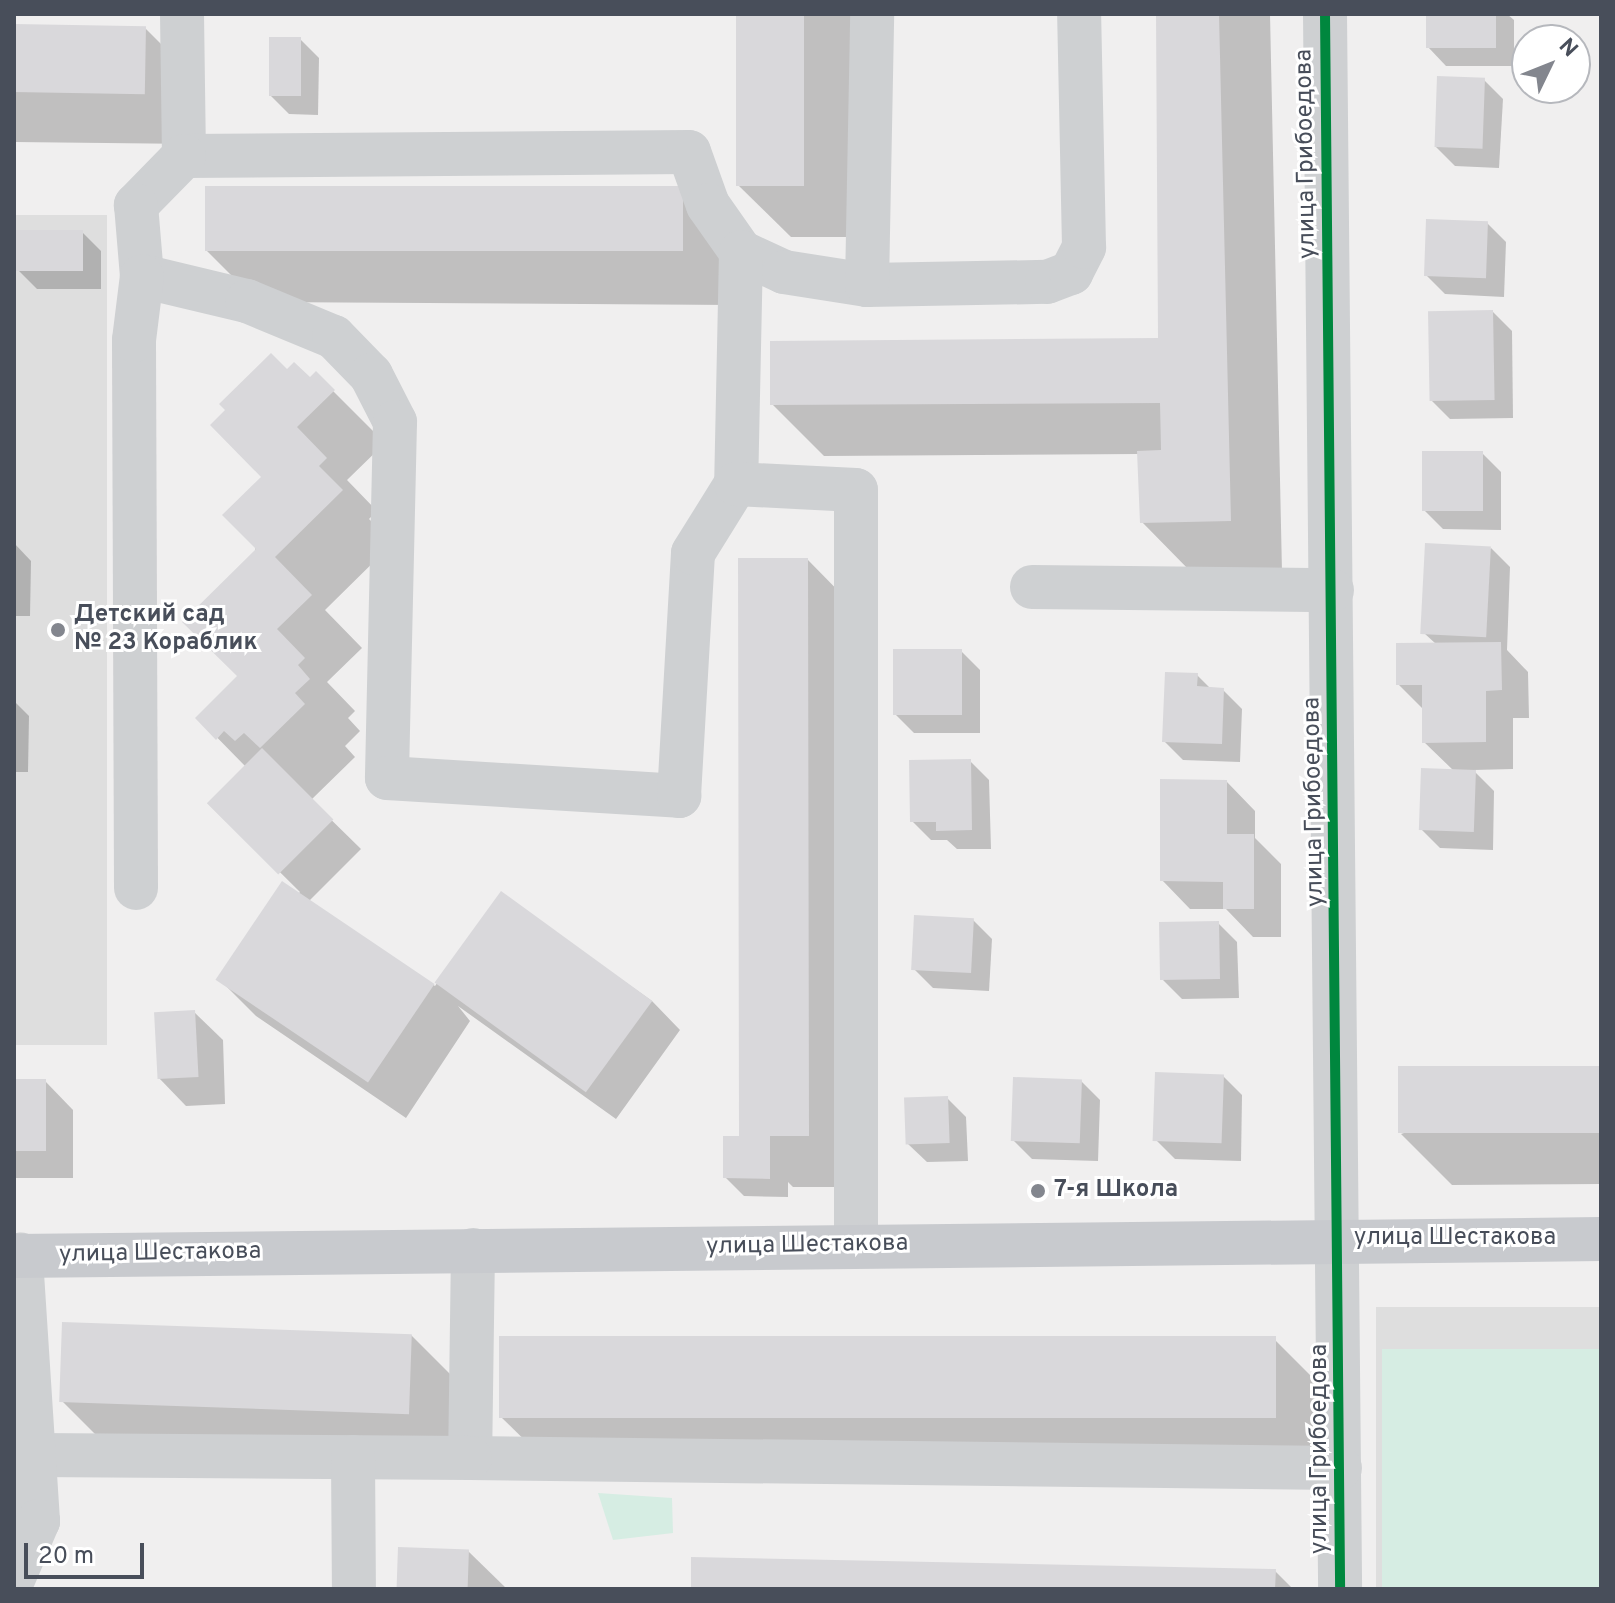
<!DOCTYPE html>
<meta charset="utf-8">
<style>
body{margin:0}
#map{position:relative;width:1615px;height:1603px;overflow:hidden;background:#f0efef;font-family:Overpass,sans-serif}
div>[style]{position:absolute}
.education>*{inset:0;background:#dedede;transform-origin:0 0}
.green>*{inset:0;background:#d6ede3;transform-origin:0 0}
.shadow>*{inset:0;background:#0003}
.building>*{inset:0;background:#d9d8db;transform-origin:0 0}
.minor>*{height:44px;margin:-22px;padding:0 22px;transform-origin:22px;border-radius:22px;background:#ced0d2}
.major>*{height:44px;margin:-22px;padding:0 22px;transform-origin:22px;border-radius:22px;background:#c8cace}
.cycleway>*{height:10px;margin:-5px;padding:0 5px;transform-origin:5px;border-radius:5px;background:#00873e}
.dots>*{width:22px;height:22px;translate:-50% -50%;box-sizing:border-box;border:4px solid #fff;border-radius:50%}
span{translate:-50% -50%;white-space:nowrap;text-align:center;line-height:1.15;-webkit-text-stroke:6px #fff;paint-order:stroke}
.street-label{font-size:24px;color:#484e5a}
.poi-label{font-size:24px;color:#484e5a;font-weight:700}
.left{translate:0 -50%;text-align:left}
.frame{position:absolute;inset:0;border:16px solid #484e5a;pointer-events:none}
.north{position:absolute;left:1511px;top:24px;width:80px;height:80px;box-sizing:border-box;background:#fff;border:2px solid #b6b8bd;border-radius:50%;rotate:47deg;font-size:22px;font-weight:700;line-height:32px;text-align:center;color:#484e5a}
.north::after{content:'';display:block;margin:auto;width:28px;height:36px;background:#83868e;clip-path:polygon(50% 0,100% 100%,50% 72%,0 100%)}
.scale{position:absolute;left:24px;top:1543px;width:120px;height:36px;box-sizing:border-box;border:4px solid #484e5a;border-top:0;padding-left:10px;font-size:24px;line-height:28px;white-space:nowrap;color:#484e5a;-webkit-text-stroke:6px #fff;paint-order:stroke}
</style>
<div id="map">
<div class="education">
<i style="left:14px;top:215px;width:93px;height:830px"></i>
<i style="left:1601px;top:1307px;width:282px;height:225px;rotate:90deg"></i>
</div>
<div class="green">
<i style="left:1601px;top:1349px;width:240px;height:219px;rotate:90deg"></i>
<i style="clip-path:polygon(598px 1493px,672px 1498px,673px 1533px,613px 1540px)"></i>
</div>
<div class="shadow">
<i style="clip-path:polygon(738px 14px,855px 14px,857px 237px,791px 237px,739px 186px)"></i>
<i style="clip-path:polygon(1158px 14px,1270px 14px,1282px 572px,1193px 574px,1142px 522px,1139px 454px,824px 456px,772px 404px,1160px 340px)"></i>
<i style="clip-path:polygon(1428px 14px,1507px 14px,1514px 20px,1514px 66px,1446px 66px,1428px 47px)"></i>
<i style="clip-path:polygon(14px 26px,145px 28px,196px 79px,196px 144px,14px 142px)"></i>
<i style="clip-path:polygon(300px 39px,319px 58px,318px 115px,289px 114px,270px 95px)"></i>
<i style="clip-path:polygon(1484px 80px,1503px 99px,1499px 168px,1455px 166px,1436px 147px)"></i>
<i style="clip-path:polygon(682px 191px,734px 242px,734px 305px,258px 302px,206px 250px)"></i>
<i style="clip-path:polygon(1487px 223px,1506px 242px,1504px 297px,1445px 294px,1426px 275px)"></i>
<i style="clip-path:polygon(82px 232px,101px 251px,101px 289px,37px 289px,18px 270px)"></i>
<i style="clip-path:polygon(1493px 312px,1512px 331px,1513px 418px,1450px 419px,1431px 400px)"></i>
<i style="clip-path:polygon(287px 372px,310px 380px,316px 374px,385px 443px,347px 480px,377px 511px,369px 519px,393px 543px,325px 610px,362px 648px,327px 682px,355px 711px,348px 718px,360px 731px,345px 746px,355px 757px,311px 800px,361px 849px,309px 901px,435px 986px,501px 894px,652px 1001px,680px 1030px,616px 1119px,458px 1006px,470px 1021px,406px 1118px,256px 1016px,219px 979px,300px 892px,211px 804px,246px 767px,198px 718px,240px 676px,264px 477px)"></i>
<i style="clip-path:polygon(1482px 453px,1501px 472px,1501px 530px,1443px 529px,1424px 510px)"></i>
<i style="clip-path:polygon(14px 543px,31px 561px,30px 616px,14px 616px)"></i>
<i style="clip-path:polygon(1491px 548px,1510px 567px,1507px 650px,1528px 672px,1529px 718px,1513px 718px,1513px 769px,1473px 770px,1494px 791px,1493px 850px,1440px 848px,1421px 829px,1454px 771px,1424px 742px,1424px 710px,1398px 684px,1436px 644px,1424px 633px)"></i>
<i style="clip-path:polygon(808px 560px,859px 612px,860px 1187px,793px 1187px,788px 1182px,788px 1197px,744px 1196px,725px 1177px,744px 1138px)"></i>
<i style="clip-path:polygon(961px 651px,980px 670px,980px 733px,914px 733px,895px 714px)"></i>
<i style="clip-path:polygon(1197px 675px,1211px 689px,1223px 690px,1242px 709px,1240px 762px,1183px 760px,1164px 741px)"></i>
<i style="clip-path:polygon(14px 701px,29px 716px,28px 772px,14px 772px)"></i>
<i style="clip-path:polygon(970px 761px,989px 780px,991px 849px,957px 849px,947px 840px,931px 840px,912px 821px)"></i>
<i style="clip-path:polygon(1227px 782px,1255px 811px,1255px 838px,1281px 864px,1281px 937px,1253px 937px,1226px 909px,1190px 909px,1162px 880px)"></i>
<i style="clip-path:polygon(973px 920px,992px 939px,989px 991px,933px 988px,914px 969px)"></i>
<i style="clip-path:polygon(1218px 923px,1237px 942px,1239px 998px,1182px 999px,1163px 980px)"></i>
<i style="clip-path:polygon(194px 1012px,223px 1040px,225px 1104px,186px 1106px,158px 1077px)"></i>
<i style="clip-path:polygon(1601px 1068px,1601px 1184px,1452px 1185px,1401px 1134px)"></i>
<i style="clip-path:polygon(1223px 1076px,1242px 1095px,1241px 1161px,1175px 1159px,1156px 1140px)"></i>
<i style="clip-path:polygon(14px 1081px,45px 1081px,73px 1110px,73px 1178px,14px 1178px)"></i>
<i style="clip-path:polygon(1081px 1081px,1100px 1100px,1098px 1161px,1032px 1159px,1013px 1140px)"></i>
<i style="clip-path:polygon(947px 1098px,966px 1117px,968px 1161px,927px 1162px,908px 1144px)"></i>
<i style="clip-path:polygon(411px 1335px,463px 1387px,461px 1464px,114px 1453px,62px 1401px)"></i>
<i style="clip-path:polygon(1276px 1341px,1327px 1392px,1327px 1471px,553px 1468px,501px 1417px)"></i>
<i style="clip-path:polygon(468px 1551px,507px 1589px,400px 1589px)"></i>
<i style="clip-path:polygon(1275px 1571px,1293px 1589px,693px 1589px)"></i>
</div>
<div class="building">
<i style="left:736px;top:14px;width:68px;height:172px"></i>
<i style="clip-path:polygon(1156px 14px,1219px 14px,1231px 521px,1140px 523px,1137px 451px,1161px 450px,1160px 403px,770px 405px,770px 341px,1158px 338px)"></i>
<i style="left:1426px;top:14px;width:70px;height:34px"></i>
<i style="left:14px;top:24px;width:132px;height:68px;rotate:1deg"></i>
<i style="left:269px;top:37px;width:32px;height:59px"></i>
<i style="left:1437px;top:76px;width:48px;height:71px;rotate:2deg"></i>
<i style="left:205px;top:186px;width:478px;height:65px"></i>
<i style="left:1426px;top:219px;width:62px;height:57px;rotate:2deg"></i>
<i style="left:83px;top:230px;width:41px;height:67px;rotate:90deg"></i>
<i style="left:1493px;top:310px;width:90px;height:65px;rotate:89deg"></i>
<i style="clip-path:polygon(271px 353px,287px 369px,294px 362px,310px 377px,316px 371px,335px 390px,297px 427px,327px 458px,319px 466px,343px 490px,275px 557px,312px 595px,277px 629px,305px 658px,298px 665px,310px 679px,295px 693px,305px 704px,260px 748px,244px 733px,235px 741px,224px 731px,216px 740px,195px 718px,237px 676px,182px 622px,256px 549px,222px 515px,261px 477px,210px 425px,225px 410px,219px 404px)"></i>
<i style="left:1422px;top:451px;width:61px;height:60px"></i>
<i style="left:1425px;top:543px;width:66px;height:91px;rotate:3deg"></i>
<i style="clip-path:polygon(738px 558px,808px 558px,809px 1136px,770px 1136px,770px 1179px,723px 1178px,723px 1136px,739px 1136px)"></i>
<i style="clip-path:polygon(1501px 642px,1502px 690px,1486px 691px,1486px 742px,1422px 743px,1422px 685px,1396px 685px,1396px 643px)"></i>
<i style="left:893px;top:649px;width:69px;height:66px"></i>
<i style="clip-path:polygon(1165px 672px,1198px 673px,1197px 686px,1224px 688px,1222px 744px,1162px 742px)"></i>
<i style="left:262px;top:748px;width:101px;height:78px;rotate:45deg"></i>
<i style="clip-path:polygon(971px 759px,972px 830px,936px 831px,936px 822px,910px 822px,909px 760px)"></i>
<i style="left:1421px;top:768px;width:55px;height:62px;rotate:2deg"></i>
<i style="clip-path:polygon(1160px 779px,1227px 780px,1227px 834px,1254px 834px,1254px 909px,1223px 909px,1223px 882px,1160px 881px)"></i>
<i style="left:282px;top:881px;width:184px;height:119px;rotate:34deg"></i>
<i style="left:501px;top:891px;width:187px;height:113px;rotate:36deg"></i>
<i style="left:914px;top:915px;width:60px;height:55px;rotate:3deg"></i>
<i style="left:1219px;top:921px;width:58px;height:60px;rotate:89deg"></i>
<i style="left:195px;top:1010px;width:67px;height:41px;rotate:87deg"></i>
<i style="left:1601px;top:1066px;width:67px;height:203px;rotate:90deg"></i>
<i style="left:1155px;top:1072px;width:69px;height:69px;rotate:2deg"></i>
<i style="left:1013px;top:1077px;width:69px;height:64px;rotate:2deg"></i>
<i style="left:14px;top:1079px;width:32px;height:72px"></i>
<i style="left:948px;top:1096px;width:47px;height:44px;rotate:88deg"></i>
<i style="left:62px;top:1322px;width:350px;height:80px;rotate:2deg"></i>
<i style="left:499px;top:1336px;width:777px;height:82px"></i>
<i style="left:398px;top:1547px;width:71px;height:42px;rotate:2deg"></i>
<i style="clip-path:polygon(691px 1557px,1276px 1569px,1275px 1589px,691px 1589px)"></i>
</div>
<div class="minor">
<i style="left:182px;top:14px;width:142px;rotate:89.2deg"></i>
<i style="left:184px;top:156px;width:505px;rotate:-0.45deg"></i>
<i style="left:689px;top:152px;width:56px;rotate:70.3deg"></i>
<i style="left:708px;top:205px;width:57px;rotate:54.9deg"></i>
<i style="left:741px;top:252px;width:47px;rotate:24.9deg"></i>
<i style="left:784px;top:272px;width:84px;rotate:8.9deg"></i>
<i style="left:867px;top:285px;width:180px;rotate:-1deg"></i>
<i style="left:1047px;top:282px;width:26px;rotate:-21deg"></i>
<i style="left:1071px;top:273px;width:29px;rotate:-63deg"></i>
<i style="left:1084px;top:247px;width:233px;rotate:-91.2deg"></i>
<i style="left:1325px;top:14px;width:1575px;rotate:89.45deg"></i>
<i style="left:184px;top:156px;width:69px;rotate:134.4deg"></i>
<i style="left:136px;top:205px;width:71px;rotate:85.2deg"></i>
<i style="left:142px;top:276px;width:108px;rotate:13.4deg"></i>
<i style="left:247px;top:301px;width:94px;rotate:22.5deg"></i>
<i style="left:334px;top:337px;width:53px;rotate:45.8deg"></i>
<i style="left:371px;top:375px;width:53px;rotate:62.9deg"></i>
<i style="left:395px;top:422px;width:356px;rotate:91.3deg"></i>
<i style="left:387px;top:778px;width:293px;rotate:3.5deg"></i>
<i style="left:679px;top:796px;width:243px;rotate:-86.7deg"></i>
<i style="left:693px;top:553px;width:81px;rotate:-58.1deg"></i>
<i style="left:741px;top:252px;width:232px;rotate:91.2deg"></i>
<i style="left:736px;top:484px;width:120px;rotate:2.9deg"></i>
<i style="left:856px;top:490px;width:755px;rotate:90deg"></i>
<i style="left:867px;top:285px;width:271px;rotate:-88.9deg"></i>
<i style="left:1032px;top:587px;width:300px;rotate:0.6deg"></i>
<i style="left:136px;top:888px;width:548px;rotate:-90.21deg"></i>
<i style="left:134px;top:340px;width:64px;rotate:-82.9deg"></i>
<i style="left:473px;top:1250px;width:208px;rotate:90.8deg"></i>
<i style="left:470px;top:1458px;width:870px;rotate:0.66deg"></i>
<i style="left:34px;top:1455px;width:436px;rotate:0.4deg"></i>
<i style="left:353px;top:1457px;width:132px;rotate:89.6deg"></i>
<i style="left:14px;top:1521px;width:24px"></i>
<i style="left:38px;top:1521px;width:267px;rotate:-93.7deg"></i>
<i style="left:14px;top:1577px;width:61px;rotate:-66.8deg"></i>
</div>
<div class="major">
<i style="left:14px;top:1256px;width:1587px;rotate:-0.61deg"></i>
</div>
<div class="cycleway">
<i style="left:1325px;top:14px;width:1575px;rotate:89.45deg"></i>
</div>
<div class="dots">
<i style="left:58px;top:630px;background:#83868e"></i>
<i style="left:1038px;top:1191px;background:#83868e"></i>
</div>
<div class="street-label">
<span style="left:1307px;top:154px;rotate:-91deg">улица Грибоедова</span>
<span style="left:1315px;top:802px;rotate:-91deg">улица Грибоедова</span>
<span style="left:1455px;top:1239px">улица Шестакова</span>
<span style="left:807px;top:1246px;rotate:-1deg">улица Шестакова</span>
<span style="left:160px;top:1254px;rotate:-1deg">улица Шестакова</span>
<span style="left:1321px;top:1449px;rotate:-90deg">улица Грибоедова</span>
</div>
<div class="poi-label">
<span class="left" style="left:74px;top:630px">Детский сад<br>№ 23 Кораблик</span>
<span class="left" style="left:1054px;top:1191px">7-я Школа</span>
</div>
<div class="frame"></div>
<div class="north">N</div>
<div class="scale">20 m</div>
</div>
